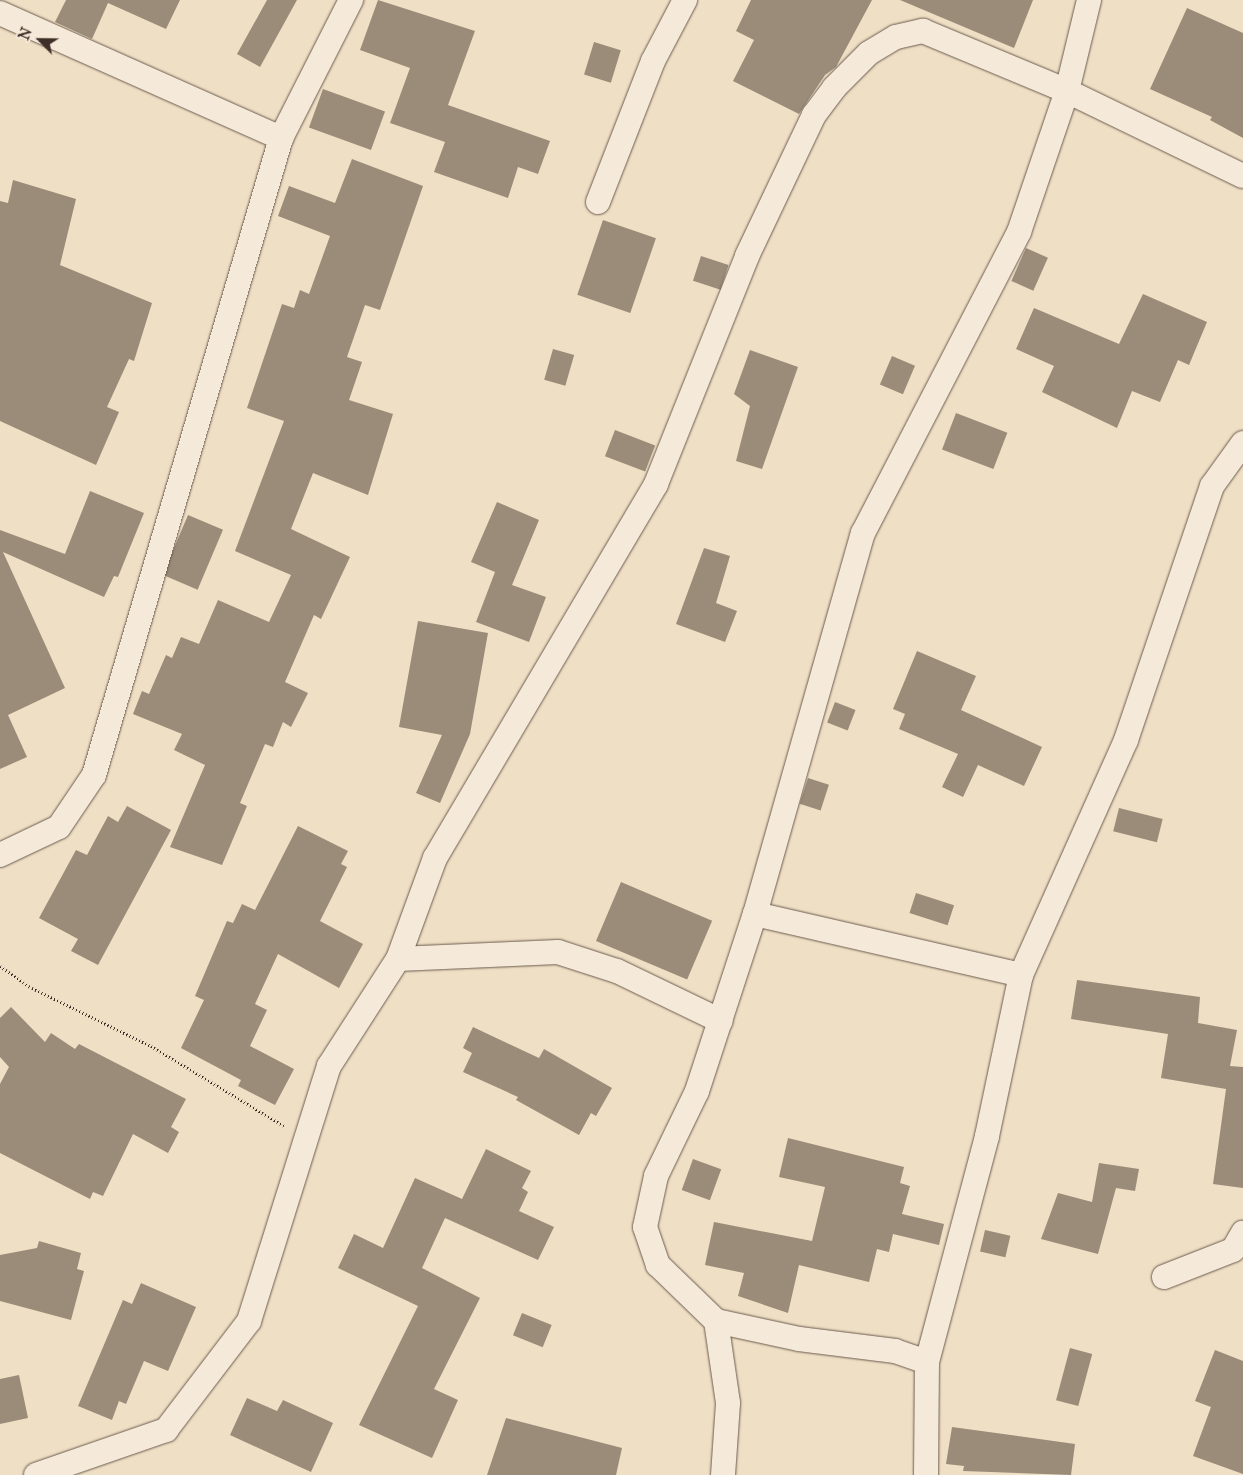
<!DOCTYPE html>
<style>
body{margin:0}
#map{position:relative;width:1243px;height:1475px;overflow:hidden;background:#efdfc4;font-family:"IM FELL Great Primer",serif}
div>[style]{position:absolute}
.building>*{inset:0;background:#9b8b79;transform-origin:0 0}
.path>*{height:3px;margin-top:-1.5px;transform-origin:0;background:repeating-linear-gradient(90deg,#3f2f28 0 1px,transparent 0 3.5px)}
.roads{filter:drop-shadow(0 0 1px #6b5b4f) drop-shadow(0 0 1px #6b5b4f)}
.street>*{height:24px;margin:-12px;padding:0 12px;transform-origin:12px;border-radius:12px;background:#f5ead9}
span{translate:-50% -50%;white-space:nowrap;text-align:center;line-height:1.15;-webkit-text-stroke:5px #f5ead9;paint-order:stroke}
.north{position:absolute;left:15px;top:15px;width:50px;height:50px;-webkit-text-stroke:4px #f5ead9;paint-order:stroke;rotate:293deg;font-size:14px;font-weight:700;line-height:20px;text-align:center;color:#3f2f28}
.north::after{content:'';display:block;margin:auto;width:18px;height:22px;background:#3f2f28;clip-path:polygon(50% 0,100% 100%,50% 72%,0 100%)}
</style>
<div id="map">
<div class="building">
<i style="clip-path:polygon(66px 0,180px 0,166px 29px,108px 3px,92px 39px,55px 22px)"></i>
<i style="clip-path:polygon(267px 0,297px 0,260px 67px,237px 54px)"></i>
<i style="clip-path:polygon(378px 0,475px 31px,448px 105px,550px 141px,538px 174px,518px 167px,508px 198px,434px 172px,445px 142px,390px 123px,410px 68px,360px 50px)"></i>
<i style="clip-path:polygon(751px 0,872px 0,836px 67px,825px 75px,799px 114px,733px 81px,754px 40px,736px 31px)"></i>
<i style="clip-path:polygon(900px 0,1033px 0,1014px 48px)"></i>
<i style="clip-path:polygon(1187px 8px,1243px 33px,1243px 138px,1210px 120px,1212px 117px,1150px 89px)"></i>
<i style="left:594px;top:42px;width:28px;height:34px;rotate:17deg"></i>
<i style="left:323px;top:89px;width:66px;height:41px;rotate:20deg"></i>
<i style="clip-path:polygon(352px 159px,423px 186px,380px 310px,365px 305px,347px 357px,362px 362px,349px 400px,393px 414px,368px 495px,313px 473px,291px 529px,350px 557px,321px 619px,314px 615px,285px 682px,308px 693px,291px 727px,283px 722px,273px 747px,265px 744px,240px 803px,247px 806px,222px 865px,170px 847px,205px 765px,174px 750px,182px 734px,133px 714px,142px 691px,149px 694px,166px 655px,172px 658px,181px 637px,199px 644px,218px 600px,269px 622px,291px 575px,235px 551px,284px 421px,247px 408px,282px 304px,294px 308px,300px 290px,309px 294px,330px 236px,278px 216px,289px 186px,335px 203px)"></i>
<i style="clip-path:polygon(13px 180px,76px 199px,60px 265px,152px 303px,134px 361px,129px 359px,107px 407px,119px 412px,96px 465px,0 421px,0 201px,8px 203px)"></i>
<i style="left:603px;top:220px;width:56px;height:79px;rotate:19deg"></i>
<i style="left:1026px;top:248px;width:24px;height:36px;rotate:24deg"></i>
<i style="left:701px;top:256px;width:29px;height:26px;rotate:18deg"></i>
<i style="clip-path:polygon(1143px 294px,1207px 322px,1189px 365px,1178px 360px,1160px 402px,1132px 391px,1117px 428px,1042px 392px,1054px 366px,1016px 349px,1034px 308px,1119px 344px)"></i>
<i style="left:553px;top:349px;width:22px;height:32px;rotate:16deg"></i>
<i style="clip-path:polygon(750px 350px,798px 367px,762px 469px,736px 461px,750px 406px,734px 394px)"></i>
<i style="left:892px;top:356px;width:25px;height:31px;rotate:23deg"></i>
<i style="left:956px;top:413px;width:55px;height:39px;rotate:21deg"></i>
<i style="left:615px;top:430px;width:43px;height:28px;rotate:21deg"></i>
<i style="clip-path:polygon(90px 491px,144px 513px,118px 577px,114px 576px,104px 597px,3px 552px,65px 688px,8px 715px,27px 757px,0 769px,0 530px,65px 554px)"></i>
<i style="clip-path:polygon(497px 502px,539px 520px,512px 585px,546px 597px,529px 642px,476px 622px,495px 572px,471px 562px)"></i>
<i style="left:188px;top:515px;width:38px;height:65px;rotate:23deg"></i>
<i style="clip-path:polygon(704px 548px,730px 556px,716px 603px,737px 611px,725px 642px,676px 624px)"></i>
<i style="clip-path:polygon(418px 621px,488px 633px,470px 734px,440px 803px,416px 793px,442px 735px,399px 727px)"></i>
<i style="clip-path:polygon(917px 651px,976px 676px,961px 710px,1042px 747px,1024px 786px,978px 765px,963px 797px,942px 787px,958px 754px,899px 729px,905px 714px,893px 709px)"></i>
<i style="left:835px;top:702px;width:22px;height:22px;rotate:21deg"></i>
<i style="left:808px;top:778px;width:22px;height:27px;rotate:18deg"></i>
<i style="clip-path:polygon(127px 806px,171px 830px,98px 965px,71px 951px,78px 939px,39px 918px,76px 850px,87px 855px,108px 816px,118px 822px)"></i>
<i style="left:1119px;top:808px;width:45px;height:24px;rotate:14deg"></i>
<i style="clip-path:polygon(298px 826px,348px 851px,341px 864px,347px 867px,320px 921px,363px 944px,339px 988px,278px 954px,255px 1004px,267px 1010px,250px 1046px,294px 1069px,275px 1105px,238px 1086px,241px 1080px,181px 1048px,204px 1000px,195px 996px,227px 921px,233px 923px,242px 904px,255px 910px)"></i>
<i style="left:621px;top:882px;width:99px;height:64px;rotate:23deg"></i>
<i style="left:916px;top:893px;width:40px;height:21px;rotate:18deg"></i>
<i style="clip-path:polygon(1077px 980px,1200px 997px,1198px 1023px,1237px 1030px,1230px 1066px,1243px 1067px,1243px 1188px,1213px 1184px,1226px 1089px,1161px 1078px,1168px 1034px,1071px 1019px)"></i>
<i style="clip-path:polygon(11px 1007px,45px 1042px,51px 1033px,75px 1049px,79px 1044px,186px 1099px,171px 1127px,179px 1132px,168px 1153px,133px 1134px,103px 1196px,93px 1192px,90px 1199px,0 1153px,0 1084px,9px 1067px,0 1057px,0 1018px)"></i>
<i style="clip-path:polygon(473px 1027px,539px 1058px,544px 1049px,612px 1088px,596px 1116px,591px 1113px,579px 1135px,516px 1100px,518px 1097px,463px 1072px,472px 1053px,463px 1048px)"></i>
<i style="clip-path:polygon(788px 1138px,904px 1167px,900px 1183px,910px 1186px,902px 1214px,944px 1224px,939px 1245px,893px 1234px,889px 1252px,877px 1249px,869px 1282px,799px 1265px,788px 1313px,738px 1296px,744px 1273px,705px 1265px,714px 1222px,812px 1241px,825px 1187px,779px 1177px)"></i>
<i style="clip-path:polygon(486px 1149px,531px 1171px,522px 1188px,528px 1192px,519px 1211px,554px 1227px,538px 1260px,445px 1218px,422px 1268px,480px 1298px,434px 1389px,458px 1400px,432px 1458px,359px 1425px,418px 1306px,338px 1268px,354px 1234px,383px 1248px,415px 1178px,462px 1199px)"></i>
<i style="left:693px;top:1159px;width:30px;height:33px;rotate:20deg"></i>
<i style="clip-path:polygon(1099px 1163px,1139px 1169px,1135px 1191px,1116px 1188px,1098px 1254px,1041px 1239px,1058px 1193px,1092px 1202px)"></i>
<i style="left:985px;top:1230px;width:26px;height:22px;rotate:13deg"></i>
<i style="clip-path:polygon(39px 1241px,81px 1253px,77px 1269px,84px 1271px,71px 1320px,0 1301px,0 1255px,37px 1248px)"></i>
<i style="clip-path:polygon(141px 1283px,196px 1307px,168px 1371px,144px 1361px,126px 1404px,119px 1401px,112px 1420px,78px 1406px,123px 1300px,132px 1304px)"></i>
<i style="left:522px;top:1313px;width:32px;height:24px;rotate:22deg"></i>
<i style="left:1070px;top:1348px;width:23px;height:54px;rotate:15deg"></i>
<i style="clip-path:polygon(1215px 1350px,1243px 1361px,1243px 1474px,1193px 1456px,1211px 1407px,1195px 1401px)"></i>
<i style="clip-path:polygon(19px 1375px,28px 1418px,0 1424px,0 1379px)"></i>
<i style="clip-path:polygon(247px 1398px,277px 1411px,283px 1400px,333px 1423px,311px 1472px,230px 1435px)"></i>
<i style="clip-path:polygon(506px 1418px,622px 1448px,616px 1475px,487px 1475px)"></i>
<i style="clip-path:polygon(952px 1427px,1075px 1444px,1071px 1475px,963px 1471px,964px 1466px,946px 1464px)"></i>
</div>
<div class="path">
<i style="left:0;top:966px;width:39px;rotate:35deg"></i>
<i style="left:32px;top:988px;width:132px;rotate:26deg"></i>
<i style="left:151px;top:1046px;width:155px;rotate:31deg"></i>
</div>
<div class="roads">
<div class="street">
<i style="left:0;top:13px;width:308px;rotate:24deg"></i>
<i style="left:598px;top:202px;width:151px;rotate:-68.7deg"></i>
<i style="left:653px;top:61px;width:69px;rotate:-62.3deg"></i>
<i style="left:0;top:855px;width:65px;rotate:-25.4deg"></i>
<i style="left:59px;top:827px;width:63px;rotate:-56.1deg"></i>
<i style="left:94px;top:775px;width:664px;rotate:-73.64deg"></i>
<i style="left:281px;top:138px;width:155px;rotate:-63.1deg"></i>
<i style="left:755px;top:914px;width:273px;rotate:12.9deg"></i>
<i style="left:398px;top:959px;width:160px;rotate:-2.5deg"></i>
<i style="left:558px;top:952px;width:62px;rotate:17.9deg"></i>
<i style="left:617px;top:971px;width:115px;rotate:25.7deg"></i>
<i style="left:1164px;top:1277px;width:74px;rotate:-21.4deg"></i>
<i style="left:1233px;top:1250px;width:20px;rotate:-60deg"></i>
<i style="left:716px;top:1321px;width:85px;rotate:12.2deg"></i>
<i style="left:799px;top:1339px;width:97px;rotate:7.1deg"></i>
<i style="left:895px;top:1351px;width:34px;rotate:19deg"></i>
<i style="left:36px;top:1475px;width:138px;rotate:-19.1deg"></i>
<i style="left:166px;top:1430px;width:137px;rotate:-52.7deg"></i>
<i style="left:249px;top:1321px;width:267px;rotate:-72.6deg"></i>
<i style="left:329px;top:1066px;width:127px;rotate:-57.2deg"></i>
<i style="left:398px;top:959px;width:108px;rotate:-69.9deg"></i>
<i style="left:435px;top:858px;width:434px;rotate:-59.4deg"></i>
<i style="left:656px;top:484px;width:245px;rotate:-68.2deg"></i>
<i style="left:747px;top:256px;width:156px;rotate:-64.6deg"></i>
<i style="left:814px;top:115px;width:34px;rotate:-53deg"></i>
<i style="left:834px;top:88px;width:49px;rotate:-45deg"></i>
<i style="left:869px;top:53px;width:31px;rotate:-31deg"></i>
<i style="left:896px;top:37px;width:28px;rotate:-13deg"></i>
<i style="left:923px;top:31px;width:156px;rotate:22.6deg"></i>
<i style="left:1067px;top:91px;width:195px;rotate:25.8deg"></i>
<i style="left:723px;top:1475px;width:72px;rotate:-86deg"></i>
<i style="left:728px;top:1403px;width:83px;rotate:-98.3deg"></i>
<i style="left:716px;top:1321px;width:81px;rotate:-136deg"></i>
<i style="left:658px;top:1265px;width:40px;rotate:-108.9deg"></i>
<i style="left:645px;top:1227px;width:52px;rotate:-77.8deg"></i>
<i style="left:656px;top:1176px;width:94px;rotate:-64.2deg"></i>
<i style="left:697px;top:1091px;width:186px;rotate:-71.9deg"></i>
<i style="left:755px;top:914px;width:396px;rotate:-74.2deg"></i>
<i style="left:863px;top:533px;width:339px;rotate:-62.6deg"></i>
<i style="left:1019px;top:232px;width:149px;rotate:-71.2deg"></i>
<i style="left:1067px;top:91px;width:94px;rotate:-76.4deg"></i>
<i style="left:926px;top:1475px;width:113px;rotate:-89.5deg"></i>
<i style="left:927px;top:1362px;width:234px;rotate:-75.1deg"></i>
<i style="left:987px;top:1136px;width:165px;rotate:-78.1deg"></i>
<i style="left:1021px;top:975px;width:257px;rotate:-65.9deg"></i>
<i style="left:1126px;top:740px;width:268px;rotate:-71.3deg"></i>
<i style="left:1212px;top:486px;width:53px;rotate:-54.2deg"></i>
</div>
</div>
<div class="north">N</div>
</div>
